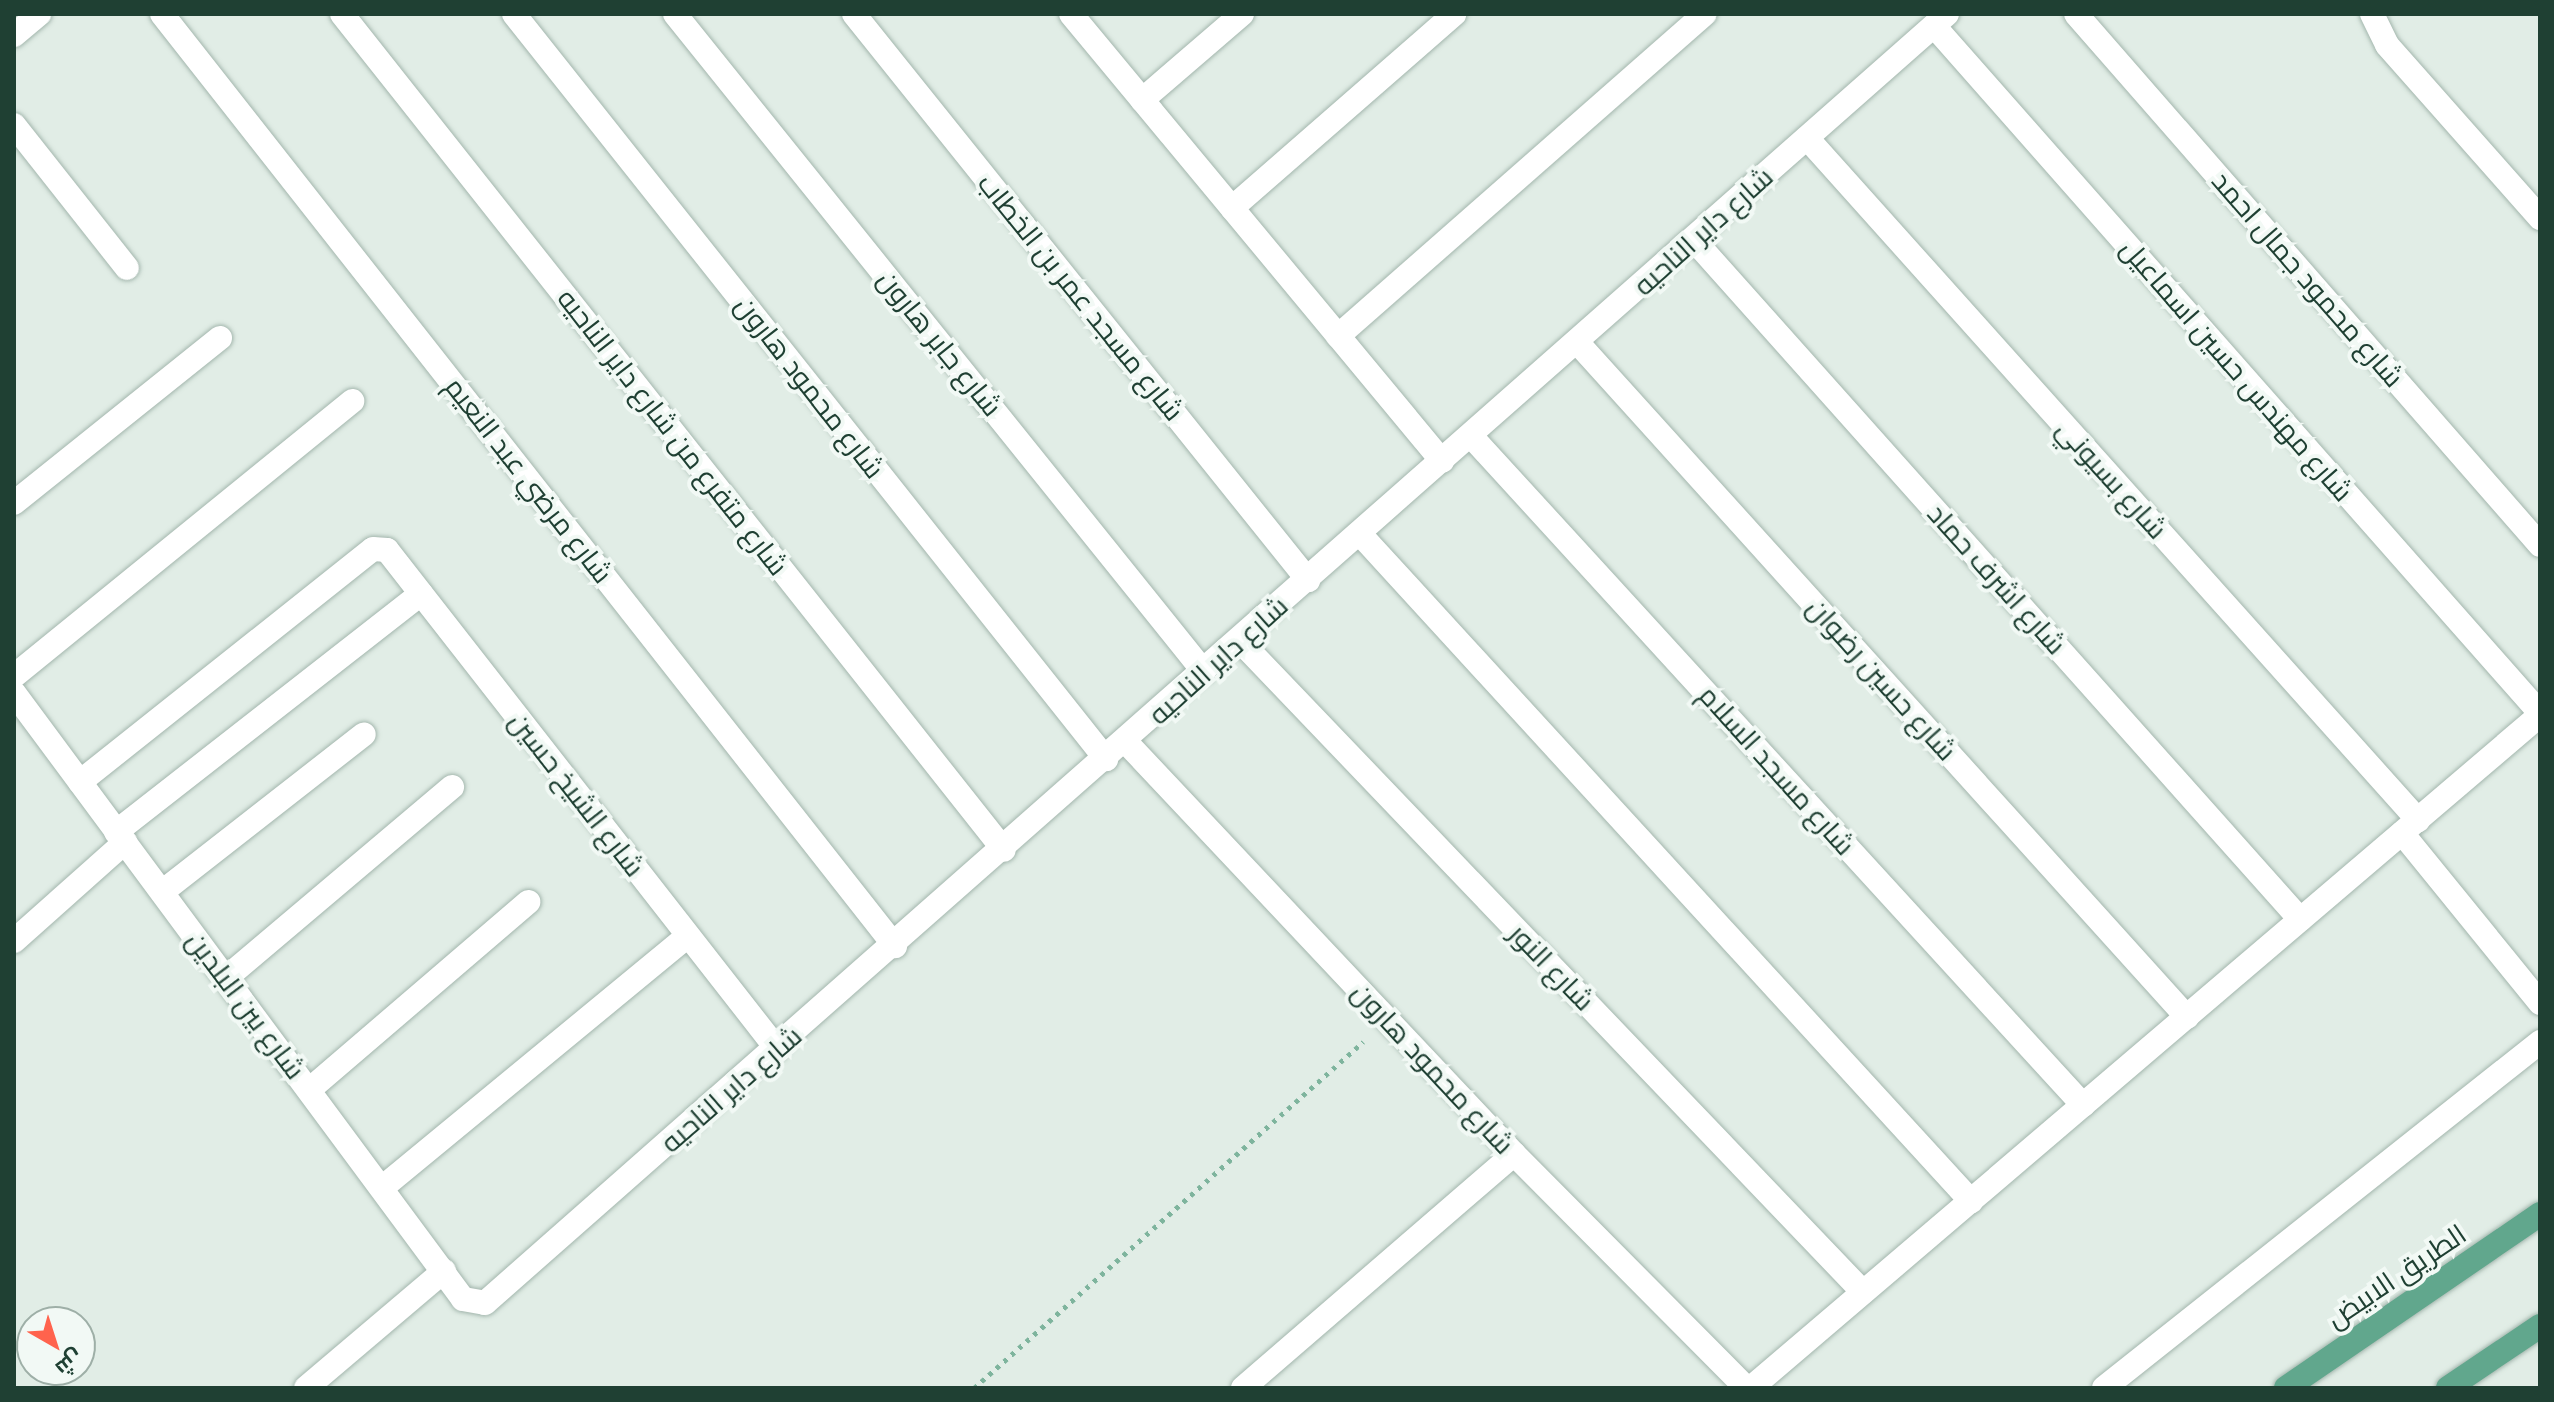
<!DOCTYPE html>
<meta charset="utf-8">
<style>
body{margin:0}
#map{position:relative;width:2554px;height:1402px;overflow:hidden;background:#e1ede6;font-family:"Archivo Narrow",Cairo,sans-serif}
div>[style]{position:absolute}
.path>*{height:5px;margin-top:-2.5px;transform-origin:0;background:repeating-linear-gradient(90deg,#7eb49d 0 4px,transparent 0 10px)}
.roads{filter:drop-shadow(0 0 2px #a3b6ad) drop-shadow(0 0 2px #a3b6ad)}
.minor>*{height:24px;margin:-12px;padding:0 12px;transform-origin:12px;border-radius:12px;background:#fff}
.major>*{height:24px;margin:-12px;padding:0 12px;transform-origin:12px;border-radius:12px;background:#61a78d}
span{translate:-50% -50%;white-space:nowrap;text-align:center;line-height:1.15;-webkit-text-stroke:8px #f2f9f5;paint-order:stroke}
.street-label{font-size:28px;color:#1f4033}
.frame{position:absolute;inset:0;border:16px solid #1f4033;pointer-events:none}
.north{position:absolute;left:16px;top:1306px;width:80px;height:80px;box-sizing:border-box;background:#f2f9f5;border:2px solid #9eafa7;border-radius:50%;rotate:141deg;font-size:22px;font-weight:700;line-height:32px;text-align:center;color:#1f4033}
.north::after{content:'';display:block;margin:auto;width:28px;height:36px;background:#ff634d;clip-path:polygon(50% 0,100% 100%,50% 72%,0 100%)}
</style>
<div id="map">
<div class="path">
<i style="left:974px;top:1388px;width:521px;rotate:-41.65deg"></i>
</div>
<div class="roads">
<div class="minor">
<i style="left:162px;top:14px;width:1186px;rotate:51.82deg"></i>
<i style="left:342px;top:14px;width:1066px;rotate:51.63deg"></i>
<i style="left:514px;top:14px;width:952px;rotate:51.53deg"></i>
<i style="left:675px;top:14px;width:844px;rotate:51.2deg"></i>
<i style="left:854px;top:14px;width:726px;rotate:51.27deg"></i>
<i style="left:1071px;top:14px;width:581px;rotate:50.31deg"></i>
<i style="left:2076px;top:14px;width:705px;rotate:48.85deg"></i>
<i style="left:2372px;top:14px;width:34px;rotate:64deg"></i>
<i style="left:2387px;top:45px;width:231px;rotate:48.5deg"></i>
<i style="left:1934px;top:26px;width:916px;rotate:48.58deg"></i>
<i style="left:14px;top:35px;width:33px;rotate:-40deg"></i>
<i style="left:1142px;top:100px;width:132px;rotate:-40.7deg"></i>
<i style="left:14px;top:125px;width:182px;rotate:51.7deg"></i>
<i style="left:1807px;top:138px;width:916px;rotate:48.14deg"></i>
<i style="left:1232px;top:208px;width:295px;rotate:-41.1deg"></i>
<i style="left:1693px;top:239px;width:912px;rotate:48.25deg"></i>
<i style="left:1338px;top:336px;width:488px;rotate:-41.3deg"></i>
<i style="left:1577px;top:342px;width:910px;rotate:47.9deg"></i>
<i style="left:1471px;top:436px;width:907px;rotate:47.55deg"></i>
<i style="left:14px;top:503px;width:264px;rotate:-38.7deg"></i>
<i style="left:1360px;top:534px;width:905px;rotate:47.51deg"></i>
<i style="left:1240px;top:641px;width:901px;rotate:46.26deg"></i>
<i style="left:14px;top:676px;width:436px;rotate:-39.1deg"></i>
<i style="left:14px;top:693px;width:754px;rotate:53.46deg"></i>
<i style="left:463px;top:1299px;width:22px;rotate:10deg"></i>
<i style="left:485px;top:1303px;width:1949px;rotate:-41.4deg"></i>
<i style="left:1126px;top:742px;width:566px;rotate:46.72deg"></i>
<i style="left:1514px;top:1154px;width:330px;rotate:45.2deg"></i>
<i style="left:80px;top:782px;width:374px;rotate:-38.5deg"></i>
<i style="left:373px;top:549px;width:14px;rotate:4deg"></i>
<i style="left:387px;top:550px;width:633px;rotate:51.99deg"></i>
<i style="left:116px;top:832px;width:387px;rotate:-38deg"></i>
<i style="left:2402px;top:833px;width:219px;rotate:50.9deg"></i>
<i style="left:162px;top:892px;width:256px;rotate:-38deg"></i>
<i style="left:14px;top:941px;width:149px;rotate:-41.7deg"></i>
<i style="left:226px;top:978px;width:296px;rotate:-40.2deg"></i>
<i style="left:309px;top:1090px;width:289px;rotate:-40.6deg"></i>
<i style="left:383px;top:1187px;width:394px;rotate:-39.5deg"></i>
<i style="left:306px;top:1388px;width:181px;rotate:-40.3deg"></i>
<i style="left:1243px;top:1388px;width:358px;rotate:-40.8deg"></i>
<i style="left:1751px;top:1388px;width:1037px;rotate:-40.46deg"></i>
<i style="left:2104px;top:1388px;width:557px;rotate:-38.43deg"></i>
</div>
<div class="major">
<i style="left:2286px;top:1388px;width:308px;rotate:-34.4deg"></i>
<i style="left:2448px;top:1388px;width:111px;rotate:-34deg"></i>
</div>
</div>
<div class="street-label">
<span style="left:1703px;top:231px;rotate:-42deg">شارع داير الناحيه</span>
<span style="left:2308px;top:279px;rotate:49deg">شارع محمود جمال احمد</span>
<span style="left:1081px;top:297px;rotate:51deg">شارع مسجد عمر بن الخطاب</span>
<span style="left:940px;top:343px;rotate:51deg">شارع جابر هارون</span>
<span style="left:2237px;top:370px;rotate:49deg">شارع مهندس حسين اسماعيل</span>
<span style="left:810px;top:387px;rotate:52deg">شارع محمود هارون</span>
<span style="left:673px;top:432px;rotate:52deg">شارع متفرع من شارع داير الناحيه</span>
<span style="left:2112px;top:479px;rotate:48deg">شارع بسيوني</span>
<span style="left:529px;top:480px;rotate:52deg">شارع مرضي عبد النعيم</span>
<span style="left:1997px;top:579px;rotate:48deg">شارع اشرف حماد</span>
<span style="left:1218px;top:660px;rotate:-42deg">شارع داير الناحيه</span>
<span style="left:1882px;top:679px;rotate:48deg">شارع حسين رضوان</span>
<span style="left:1777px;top:770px;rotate:48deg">شارع مسجد السلام</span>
<span style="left:577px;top:794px;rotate:52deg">شارع الشيخ حسين</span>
<span style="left:1552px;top:967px;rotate:46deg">شارع النور</span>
<span style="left:246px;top:1005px;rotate:53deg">شارع بين البلدين</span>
<span style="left:1433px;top:1068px;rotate:47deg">شارع محمود هارون</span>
<span style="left:731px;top:1089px;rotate:-41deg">شارع داير الناحيه</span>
<span style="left:2396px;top:1276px;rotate:-34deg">الطريق الابيض</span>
</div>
<div class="frame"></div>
<div class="north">ش</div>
</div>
